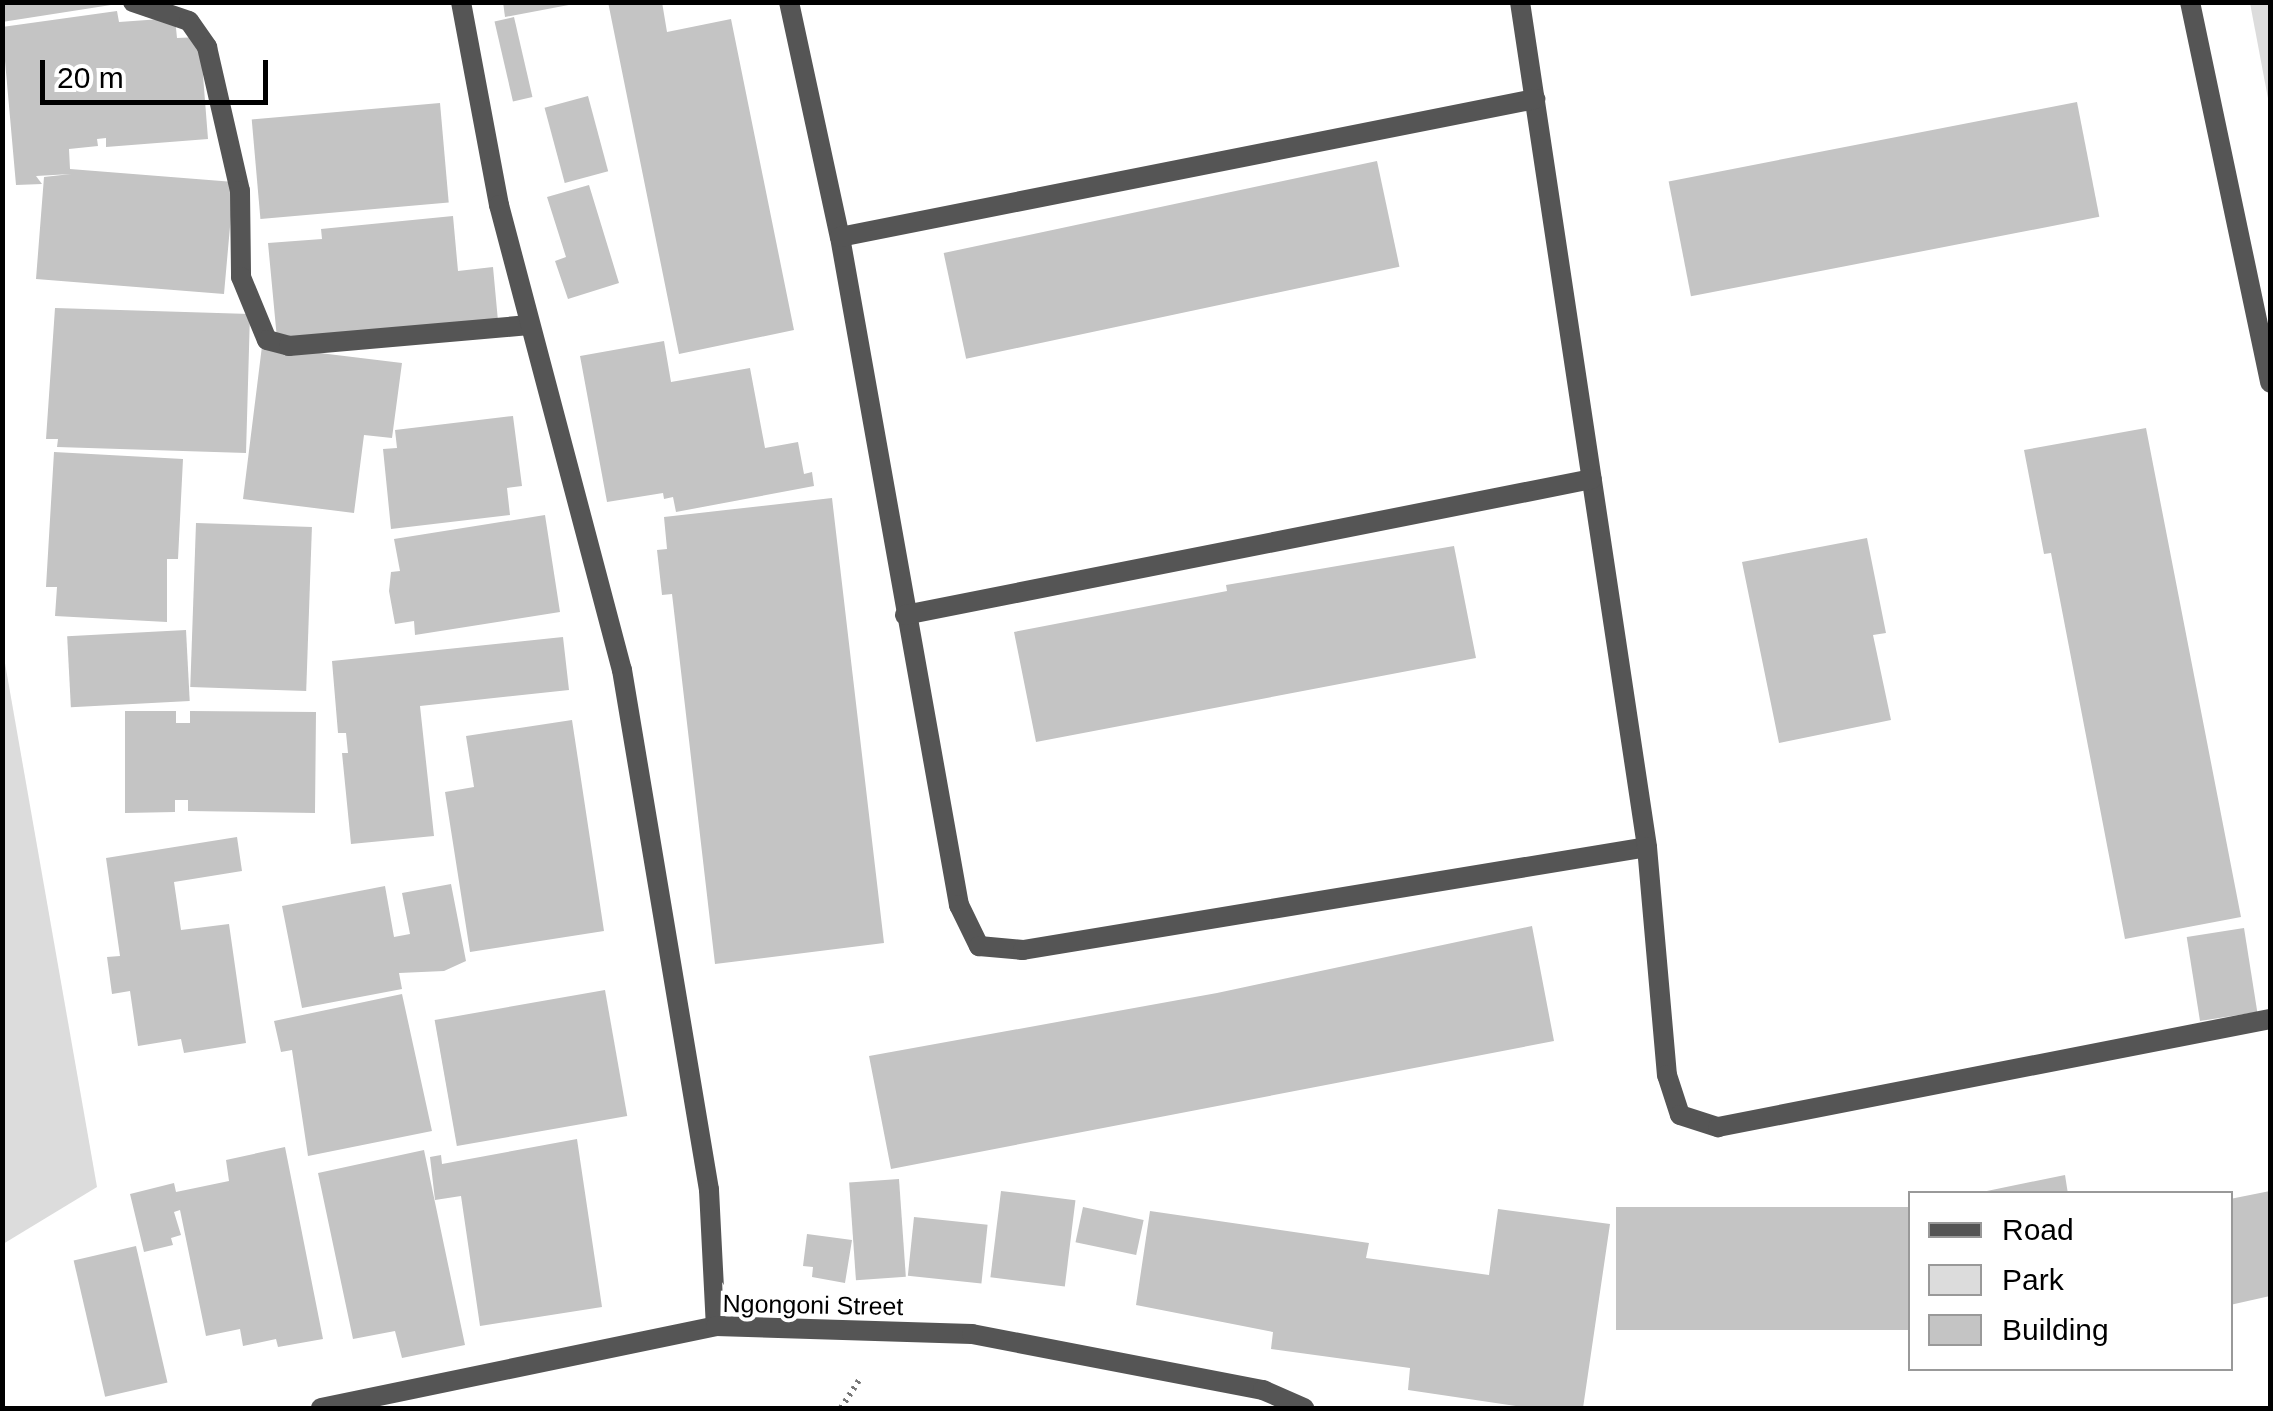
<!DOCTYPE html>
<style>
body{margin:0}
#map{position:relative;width:2273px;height:1411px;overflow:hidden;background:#fff;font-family:Helvetica,sans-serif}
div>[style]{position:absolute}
.green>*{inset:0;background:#dcdcdc}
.building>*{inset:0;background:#c4c4c4;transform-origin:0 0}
.path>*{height:6px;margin-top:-3px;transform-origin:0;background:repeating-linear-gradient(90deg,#777 0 2.5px,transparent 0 7.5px)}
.minor>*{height:20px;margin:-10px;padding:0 10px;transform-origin:10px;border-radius:10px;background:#555}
.tertiary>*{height:20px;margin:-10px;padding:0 10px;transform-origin:10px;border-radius:10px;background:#555}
span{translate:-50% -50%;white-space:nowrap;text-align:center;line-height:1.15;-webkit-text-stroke:8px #fff;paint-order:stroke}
.street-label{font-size:25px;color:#000}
.frame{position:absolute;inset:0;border:5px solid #000;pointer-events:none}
.legend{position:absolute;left:1908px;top:1191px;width:325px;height:180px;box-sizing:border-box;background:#fff;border:2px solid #999;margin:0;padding:12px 18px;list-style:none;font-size:30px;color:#000}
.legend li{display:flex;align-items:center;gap:20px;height:50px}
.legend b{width:50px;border:2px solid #999}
.scale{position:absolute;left:40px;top:60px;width:228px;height:45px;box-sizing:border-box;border:5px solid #000;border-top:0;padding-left:12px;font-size:30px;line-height:35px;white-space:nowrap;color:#000;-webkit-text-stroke:8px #fff;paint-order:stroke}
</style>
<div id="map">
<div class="green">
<i style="clip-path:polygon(2250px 3px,2270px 3px,2270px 109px)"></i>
<i style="clip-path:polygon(3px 652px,97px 1187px,3px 1244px,2px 1244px)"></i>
</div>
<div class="building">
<i style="clip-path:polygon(2px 2px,110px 2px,111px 5px,2px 22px)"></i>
<i style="clip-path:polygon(503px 2px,573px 2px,574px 4px,505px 17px)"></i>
<i style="clip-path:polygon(608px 2px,662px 2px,667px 32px,731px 19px,794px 330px,679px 354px)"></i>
<i style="clip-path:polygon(117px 11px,119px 22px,175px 18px,177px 38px,200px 37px,208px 139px,106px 147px,106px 138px,97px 139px,98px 146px,69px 149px,70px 169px,234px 182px,224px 294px,36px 279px,44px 177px,71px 174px,36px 176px,42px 184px,16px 185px,2px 27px)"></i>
<i style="left:514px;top:17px;width:82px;height:20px;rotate:77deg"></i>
<i style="left:588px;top:96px;width:78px;height:45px;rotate:75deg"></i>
<i style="left:2077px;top:102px;width:117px;height:416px;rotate:79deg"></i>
<i style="left:440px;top:103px;width:100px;height:189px;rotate:85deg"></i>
<i style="left:1377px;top:161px;width:108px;height:443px;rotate:78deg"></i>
<i style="clip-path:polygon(589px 185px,619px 283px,568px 299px,555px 261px,566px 257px,547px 197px)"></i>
<i style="clip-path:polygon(453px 216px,458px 271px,493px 267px,498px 321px,277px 339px,268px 243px,322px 239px,321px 229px)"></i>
<i style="clip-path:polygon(55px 308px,250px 314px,246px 453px,57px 447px,58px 439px,46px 439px)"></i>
<i style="clip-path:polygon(664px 341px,671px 382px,750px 368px,765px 448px,798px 442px,804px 474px,812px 472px,814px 486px,676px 512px,673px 497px,664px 499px,663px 493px,607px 502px,580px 356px)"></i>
<i style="clip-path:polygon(262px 346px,402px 363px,392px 438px,364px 435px,354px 513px,243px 499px)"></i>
<i style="clip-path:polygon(513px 416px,522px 486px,507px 488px,510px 515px,391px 529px,383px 449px,397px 448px,395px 430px)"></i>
<i style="clip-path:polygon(2146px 428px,2241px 917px,2125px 939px,2051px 553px,2044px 554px,2024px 450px)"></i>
<i style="clip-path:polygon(54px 452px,183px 459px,178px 559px,167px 559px,167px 622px,55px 616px,57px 587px,46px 587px)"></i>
<i style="clip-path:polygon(832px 498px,884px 943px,715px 964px,672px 594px,662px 595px,657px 550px,667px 549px,664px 517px)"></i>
<i style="clip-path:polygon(545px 515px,560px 612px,415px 635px,414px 621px,395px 624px,389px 591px,391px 572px,400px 571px,394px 539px)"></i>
<i style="left:196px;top:523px;width:116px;height:164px;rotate:2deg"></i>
<i style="clip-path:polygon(1867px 538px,1886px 633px,1873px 635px,1891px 720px,1779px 743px,1742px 562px)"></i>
<i style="clip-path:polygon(1454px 546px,1476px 658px,1036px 742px,1014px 632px,1227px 591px,1226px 585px)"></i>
<i style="left:186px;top:630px;width:71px;height:119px;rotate:87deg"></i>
<i style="clip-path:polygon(563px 637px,569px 690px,420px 706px,434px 836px,351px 844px,342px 753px,348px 753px,346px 733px,338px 733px,332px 661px)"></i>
<i style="clip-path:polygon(125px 711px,176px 711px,176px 723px,190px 723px,190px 711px,316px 712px,315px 813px,188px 811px,188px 800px,175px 800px,175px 812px,125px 813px)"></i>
<i style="clip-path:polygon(572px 720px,604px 931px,470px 952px,445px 792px,474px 787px,466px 736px)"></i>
<i style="clip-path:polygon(237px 837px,242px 871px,174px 882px,181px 930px,229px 924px,246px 1043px,184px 1053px,181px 1039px,138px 1046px,130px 991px,112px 994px,107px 957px,120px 956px,106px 858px)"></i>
<i style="clip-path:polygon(451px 884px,466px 961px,444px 971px,399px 973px,402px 989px,302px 1008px,282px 906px,385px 886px,394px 937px,410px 934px,402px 893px)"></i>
<i style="clip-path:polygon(1532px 926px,1554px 1041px,891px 1169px,869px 1056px,1217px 993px)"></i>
<i style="left:2244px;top:928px;width:85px;height:58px;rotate:81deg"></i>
<i style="left:605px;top:990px;width:128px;height:173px;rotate:80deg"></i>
<i style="clip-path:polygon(402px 994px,432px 1131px,308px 1156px,292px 1050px,281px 1052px,274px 1021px)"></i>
<i style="clip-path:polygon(577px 1139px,602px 1307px,480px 1326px,461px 1196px,435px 1200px,430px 1157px,441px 1155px,442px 1164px)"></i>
<i style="clip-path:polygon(285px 1147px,323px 1339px,278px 1347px,276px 1339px,243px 1346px,240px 1329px,206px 1336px,180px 1210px,174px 1212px,181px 1235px,171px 1238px,173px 1245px,144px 1252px,130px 1194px,174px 1183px,176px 1192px,229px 1181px,226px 1160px)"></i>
<i style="clip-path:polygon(424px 1150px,465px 1345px,402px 1358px,395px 1331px,353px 1339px,318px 1173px)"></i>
<i style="clip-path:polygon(2065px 1175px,2068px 1194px,1982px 1194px,1982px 1192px)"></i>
<i style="left:899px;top:1179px;width:98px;height:50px;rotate:86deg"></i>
<i style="left:1001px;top:1191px;width:75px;height:87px;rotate:7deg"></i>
<i style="clip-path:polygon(2270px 1191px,2270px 1296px,2230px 1305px,2230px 1199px)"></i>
<i style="left:1083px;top:1207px;width:62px;height:36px;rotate:12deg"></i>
<i style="left:1910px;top:1207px;width:123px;height:294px;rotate:90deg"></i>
<i style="clip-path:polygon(1498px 1209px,1610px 1224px,1583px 1408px,1529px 1408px,1408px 1390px,1410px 1368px,1271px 1349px,1273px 1332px,1136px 1305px,1150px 1211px,1369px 1243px,1366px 1258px,1489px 1275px)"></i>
<i style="left:914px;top:1217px;width:74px;height:59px;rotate:6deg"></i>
<i style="clip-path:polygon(807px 1234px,852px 1240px,845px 1283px,812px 1277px,813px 1267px,803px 1266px)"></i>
<i style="left:136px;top:1246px;width:140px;height:64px;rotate:77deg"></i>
</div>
<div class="path">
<i style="left:841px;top:1408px;width:33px;rotate:-57deg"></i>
</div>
<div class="minor">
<i style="left:133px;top:2px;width:59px;rotate:18.7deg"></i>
<i style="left:189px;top:21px;width:32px;rotate:55deg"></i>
<i style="left:207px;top:47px;width:148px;rotate:77.1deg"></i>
<i style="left:240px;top:191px;width:86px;rotate:89.3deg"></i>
<i style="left:241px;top:277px;width:68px;rotate:67.6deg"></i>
<i style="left:267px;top:340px;width:23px;rotate:15deg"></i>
<i style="left:289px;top:346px;width:241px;rotate:-5deg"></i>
<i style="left:461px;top:2px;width:207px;rotate:79.4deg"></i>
<i style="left:499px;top:205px;width:481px;rotate:75.2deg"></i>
<i style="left:622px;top:670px;width:527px;rotate:80.5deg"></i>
<i style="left:709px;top:1190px;width:136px;rotate:87.1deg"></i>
<i style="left:789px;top:2px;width:240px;rotate:77.8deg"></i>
<i style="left:840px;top:237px;width:679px;rotate:79.9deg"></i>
<i style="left:959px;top:905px;width:46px;rotate:64deg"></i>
<i style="left:979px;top:946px;width:44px;rotate:5.2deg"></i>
<i style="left:1023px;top:950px;width:632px;rotate:-9.37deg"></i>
<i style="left:1520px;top:2px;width:854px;rotate:81.45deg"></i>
<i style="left:1647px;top:847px;width:229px;rotate:85deg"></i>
<i style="left:1667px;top:1075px;width:42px;rotate:72deg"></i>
<i style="left:1680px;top:1115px;width:40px;rotate:18deg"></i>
<i style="left:1718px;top:1127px;width:562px;rotate:-11.07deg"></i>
<i style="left:840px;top:237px;width:709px;rotate:-11.23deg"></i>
<i style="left:905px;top:615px;width:700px;rotate:-11.2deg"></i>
</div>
<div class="tertiary">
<i style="left:2190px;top:2px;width:389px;rotate:78.1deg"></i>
<i style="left:321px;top:1408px;width:403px;rotate:-11.7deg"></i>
<i style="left:716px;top:1326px;width:256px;rotate:1.8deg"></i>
<i style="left:972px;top:1334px;width:296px;rotate:10.9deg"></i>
<i style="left:1263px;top:1390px;width:45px;rotate:23.7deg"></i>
</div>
<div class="street-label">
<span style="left:813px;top:1305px;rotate:1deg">Ngongoni Street</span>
</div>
<div class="frame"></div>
<ul class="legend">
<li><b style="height:12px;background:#555"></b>Road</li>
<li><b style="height:28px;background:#dcdcdc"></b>Park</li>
<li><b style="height:28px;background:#c4c4c4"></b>Building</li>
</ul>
<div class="scale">20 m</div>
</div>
